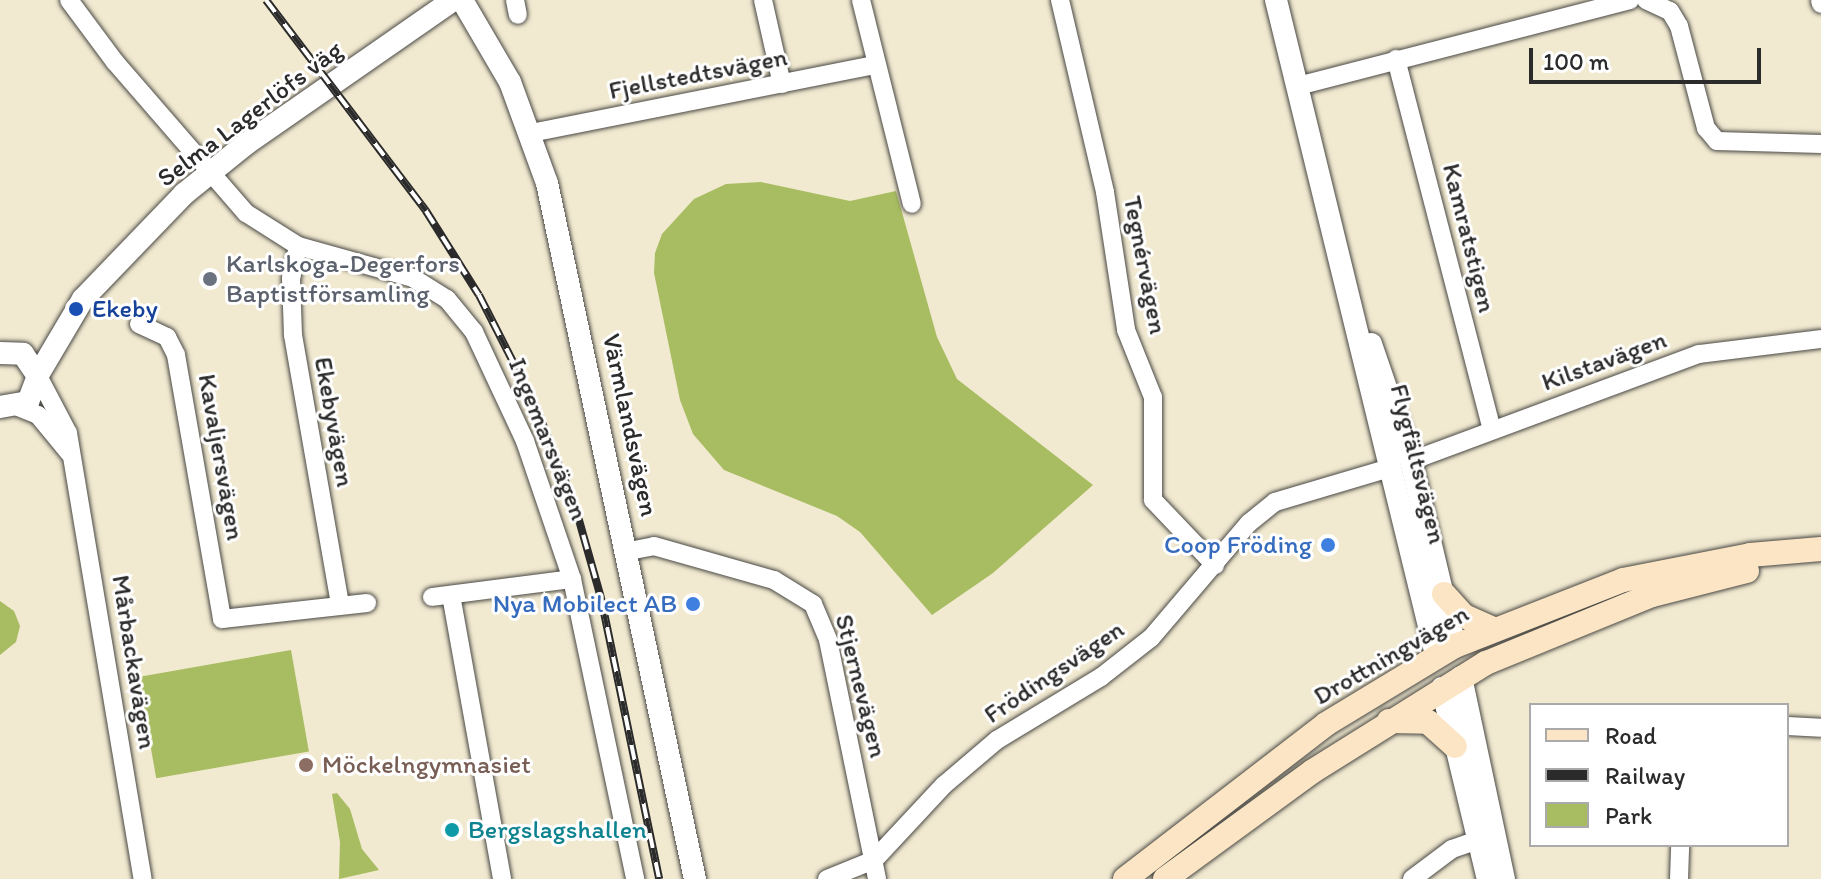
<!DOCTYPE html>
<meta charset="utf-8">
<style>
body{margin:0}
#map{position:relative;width:1821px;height:879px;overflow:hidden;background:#f1e9d0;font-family:Itim,sans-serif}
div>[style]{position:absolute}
.green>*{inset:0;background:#a8bd61;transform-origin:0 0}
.roads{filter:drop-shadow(0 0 2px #494844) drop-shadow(0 0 2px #494844)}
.minor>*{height:18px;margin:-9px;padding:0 9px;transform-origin:9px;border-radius:9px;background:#fff}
.tertiary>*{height:22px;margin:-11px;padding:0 11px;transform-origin:11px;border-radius:11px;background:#fff}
.secondary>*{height:24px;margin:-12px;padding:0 12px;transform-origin:12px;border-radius:12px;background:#fce5c4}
.rail>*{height:8px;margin-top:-4px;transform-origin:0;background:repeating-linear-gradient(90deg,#fff 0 15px,#2b2b2b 0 30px);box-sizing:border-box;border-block:2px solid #2b2b2b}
.dots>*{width:22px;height:22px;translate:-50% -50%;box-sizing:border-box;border:4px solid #fff;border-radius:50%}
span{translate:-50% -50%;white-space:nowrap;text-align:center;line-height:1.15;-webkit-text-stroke:6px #fff;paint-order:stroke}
.street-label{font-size:26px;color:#2b2b2b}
.worship-label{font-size:26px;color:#5b616d}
.left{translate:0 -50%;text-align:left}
.transit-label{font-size:26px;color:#164399}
.shop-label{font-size:26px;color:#366cbe}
.right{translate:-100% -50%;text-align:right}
.education-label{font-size:26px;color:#785e54}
.culture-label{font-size:26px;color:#0d838f}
.legend{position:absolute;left:1529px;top:703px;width:260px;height:144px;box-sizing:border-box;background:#fff;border:2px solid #aaa;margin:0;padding:10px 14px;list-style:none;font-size:24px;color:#2b2b2b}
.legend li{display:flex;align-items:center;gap:16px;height:40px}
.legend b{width:40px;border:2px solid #aaa}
.scale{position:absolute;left:1529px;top:48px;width:232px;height:36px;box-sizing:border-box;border:4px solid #2b2b2b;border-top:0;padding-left:10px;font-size:24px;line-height:28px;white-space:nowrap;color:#2b2b2b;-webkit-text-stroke:6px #fff;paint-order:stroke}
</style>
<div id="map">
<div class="green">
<i style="clip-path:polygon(761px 182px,850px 201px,896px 191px,937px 337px,957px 379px,1093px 485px,993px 573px,932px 615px,860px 532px,837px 516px,724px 470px,693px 434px,680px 400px,654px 273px,655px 253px,662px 234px,694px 199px,726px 184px)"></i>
<i style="clip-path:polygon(0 601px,14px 611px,20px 626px,16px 642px,0 655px)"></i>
<i style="left:291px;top:650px;width:103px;height:155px;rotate:80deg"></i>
<i style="clip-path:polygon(337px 793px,350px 809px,362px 849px,379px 870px,339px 879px,340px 842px,332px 794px)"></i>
</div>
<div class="roads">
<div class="minor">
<i style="left:69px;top:0;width:77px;rotate:53.4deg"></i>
<i style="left:115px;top:62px;width:200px;rotate:49.1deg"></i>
<i style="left:246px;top:213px;width:62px;rotate:32.4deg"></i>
<i style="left:298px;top:246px;width:119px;rotate:15.5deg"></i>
<i style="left:413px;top:278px;width:40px;rotate:32deg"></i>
<i style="left:447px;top:299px;width:43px;rotate:50.7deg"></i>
<i style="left:474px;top:332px;width:120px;rotate:64.9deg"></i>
<i style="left:525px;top:441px;width:146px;rotate:71.2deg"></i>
<i style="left:572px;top:579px;width:307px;rotate:78.1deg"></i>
<i style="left:515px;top:0;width:15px;rotate:79deg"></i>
<i style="left:763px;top:0;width:86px;rotate:77.3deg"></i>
<i style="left:861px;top:0;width:210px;rotate:76deg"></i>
<i style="left:1060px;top:0;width:197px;rotate:76.8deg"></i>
<i style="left:1105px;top:192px;width:140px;rotate:81.3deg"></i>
<i style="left:1126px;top:330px;width:72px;rotate:68.1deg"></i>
<i style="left:1153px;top:397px;width:103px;rotate:90deg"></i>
<i style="left:1153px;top:500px;width:90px;rotate:46.4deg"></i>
<i style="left:1646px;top:0;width:26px;rotate:25deg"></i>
<i style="left:1670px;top:11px;width:17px;rotate:59deg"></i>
<i style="left:1679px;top:26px;width:106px;rotate:75.2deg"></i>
<i style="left:1706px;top:128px;width:17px;rotate:50deg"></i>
<i style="left:1717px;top:141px;width:104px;rotate:1.7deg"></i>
<i style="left:1820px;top:0;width:4px;rotate:76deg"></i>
<i style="left:1396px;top:59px;width:382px;rotate:75.5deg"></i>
<i style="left:1298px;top:86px;width:343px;rotate:-14.5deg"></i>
<i style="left:531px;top:133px;width:352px;rotate:-11.2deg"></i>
<i style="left:298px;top:246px;width:33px;rotate:102deg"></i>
<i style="left:291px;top:278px;width:57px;rotate:88deg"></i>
<i style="left:293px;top:335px;width:274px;rotate:80.1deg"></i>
<i style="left:139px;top:324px;width:31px;rotate:25deg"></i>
<i style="left:167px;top:337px;width:20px;rotate:63deg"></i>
<i style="left:176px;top:355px;width:268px;rotate:80.1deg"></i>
<i style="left:222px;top:619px;width:146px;rotate:-6.3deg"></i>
<i style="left:38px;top:376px;width:64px;rotate:62.2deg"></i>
<i style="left:68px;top:433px;width:452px;rotate:80.5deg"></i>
<i style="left:18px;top:407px;width:22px;rotate:22deg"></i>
<i style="left:38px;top:415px;width:50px;rotate:50.6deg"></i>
<i style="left:1411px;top:461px;width:307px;rotate:-20.4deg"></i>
<i style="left:1699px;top:354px;width:123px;rotate:-7deg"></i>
<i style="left:629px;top:551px;width:25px;rotate:-11deg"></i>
<i style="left:654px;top:546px;width:125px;rotate:15.8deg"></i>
<i style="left:774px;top:580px;width:46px;rotate:31.6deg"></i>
<i style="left:813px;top:604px;width:39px;rotate:67deg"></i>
<i style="left:828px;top:640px;width:244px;rotate:78.4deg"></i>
<i style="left:451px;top:595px;width:289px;rotate:79.8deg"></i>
<i style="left:432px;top:597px;width:141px;rotate:-7.3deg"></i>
<i style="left:1787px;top:726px;width:34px;rotate:3deg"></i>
<i style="left:827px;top:879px;width:51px;rotate:-22deg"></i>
<i style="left:874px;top:860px;width:103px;rotate:-47deg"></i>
<i style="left:944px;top:785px;width:70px;rotate:-40.3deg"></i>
<i style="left:997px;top:740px;width:122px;rotate:-31.2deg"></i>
<i style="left:1101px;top:677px;width:63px;rotate:-38deg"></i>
<i style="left:1151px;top:638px;width:151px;rotate:-49.6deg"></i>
<i style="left:1249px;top:523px;width:33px;rotate:-39deg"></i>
<i style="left:1275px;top:502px;width:120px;rotate:-16.5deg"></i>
<i style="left:1412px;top:879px;width:50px;rotate:-36.9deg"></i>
<i style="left:1452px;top:849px;width:28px;rotate:-19deg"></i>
<i style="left:1679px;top:879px;width:34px;rotate:-88deg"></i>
</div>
<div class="tertiary">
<i style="left:462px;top:0;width:95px;rotate:59.7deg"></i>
<i style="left:510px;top:82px;width:108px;rotate:69.9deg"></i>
<i style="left:547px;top:183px;width:712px;rotate:78deg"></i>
<i style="left:1276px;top:0;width:674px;rotate:76.27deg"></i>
<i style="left:1371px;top:344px;width:124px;rotate:71.1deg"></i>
<i style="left:1411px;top:461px;width:190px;rotate:76.6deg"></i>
<i style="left:0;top:353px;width:23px;rotate:2deg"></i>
<i style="left:23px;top:354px;width:27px;rotate:56deg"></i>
<i style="left:38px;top:376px;width:28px;rotate:111deg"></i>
<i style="left:28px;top:402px;width:28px;rotate:170deg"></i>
<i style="left:38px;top:375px;width:88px;rotate:-59.4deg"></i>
<i style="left:83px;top:299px;width:146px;rotate:-46.1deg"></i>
<i style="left:184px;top:194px;width:80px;rotate:-38.9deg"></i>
<i style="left:246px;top:144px;width:252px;rotate:-34.8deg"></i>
<i style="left:1461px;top:677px;width:207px;rotate:78deg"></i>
<i style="left:1442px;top:688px;width:196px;rotate:76.5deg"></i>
</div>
<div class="secondary">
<i style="left:1444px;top:594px;width:30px;rotate:48deg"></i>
<i style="left:1464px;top:616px;width:32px;rotate:24deg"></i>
<i style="left:1389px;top:721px;width:39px;rotate:1deg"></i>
<i style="left:1428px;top:722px;width:36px;rotate:42deg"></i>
<i style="left:1125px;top:879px;width:254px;rotate:-37.6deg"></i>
<i style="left:1326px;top:724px;width:151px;rotate:-31.2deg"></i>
<i style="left:1455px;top:646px;width:180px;rotate:-21.4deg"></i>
<i style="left:1623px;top:580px;width:129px;rotate:-11.1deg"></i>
<i style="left:1750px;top:555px;width:71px;rotate:-4.8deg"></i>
<i style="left:1165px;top:879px;width:183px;rotate:-36.1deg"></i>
<i style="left:1313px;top:771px;width:204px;rotate:-32deg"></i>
<i style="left:1486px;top:663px;width:179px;rotate:-22.3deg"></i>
<i style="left:1652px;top:595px;width:98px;rotate:-14.2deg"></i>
</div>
</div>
<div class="rail">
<i style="left:266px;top:0;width:265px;rotate:52.8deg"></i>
<i style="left:426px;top:211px;width:99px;rotate:57.8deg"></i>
<i style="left:479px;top:295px;width:126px;rotate:63deg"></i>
<i style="left:536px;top:407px;width:106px;rotate:68.5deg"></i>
<i style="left:575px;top:506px;width:96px;rotate:74.2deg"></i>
<i style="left:601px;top:598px;width:287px;rotate:78.3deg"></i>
</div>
<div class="dots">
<i style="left:210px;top:279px;background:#6b7280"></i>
<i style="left:76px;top:309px;background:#1a4fb4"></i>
<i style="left:1328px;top:545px;background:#3f7fe0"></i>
<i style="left:693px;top:604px;background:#3f7fe0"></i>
<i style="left:306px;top:765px;background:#8d6e63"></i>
<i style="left:452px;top:830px;background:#0f9aa8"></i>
</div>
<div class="street-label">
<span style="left:698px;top:74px;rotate:-11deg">Fjellstedtsvägen</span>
<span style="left:250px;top:114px;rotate:-37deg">Selma Lagerlöfs väg</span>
<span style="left:1469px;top:238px;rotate:76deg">Kamratstigen</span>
<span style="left:1145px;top:265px;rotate:79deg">Tegnérvägen</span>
<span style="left:1604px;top:361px;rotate:-20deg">Kilstavägen</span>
<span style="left:334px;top:422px;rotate:80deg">Ekebyvägen</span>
<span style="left:630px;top:425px;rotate:78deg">Värmlandsvägen</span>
<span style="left:548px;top:439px;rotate:68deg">Ingemarsvägen</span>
<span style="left:221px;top:457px;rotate:80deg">Kavaljersvägen</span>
<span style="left:1418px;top:464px;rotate:76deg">Flygfältsvägen</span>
<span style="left:1391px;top:655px;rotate:-30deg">Drottningvägen</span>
<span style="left:134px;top:662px;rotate:81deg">Mårbackavägen</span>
<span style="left:1054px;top:672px;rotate:-34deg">Frödingsvägen</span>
<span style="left:861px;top:686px;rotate:76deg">Stjernevägen</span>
</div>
<div class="worship-label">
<span class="left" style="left:226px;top:279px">Karlskoga-Degerfors<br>Baptistförsamling</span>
</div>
<div class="transit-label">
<span class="left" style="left:92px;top:309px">Ekeby</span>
</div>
<div class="shop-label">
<span class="right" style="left:1312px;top:545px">Coop Fröding</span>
<span class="right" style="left:677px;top:604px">Nya Mobilect AB</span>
</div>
<div class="education-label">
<span class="left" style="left:322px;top:765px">Möckelngymnasiet</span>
</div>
<div class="culture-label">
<span class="left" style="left:468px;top:830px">Bergslagshallen</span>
</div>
<ul class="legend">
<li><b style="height:10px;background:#fce5c4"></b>Road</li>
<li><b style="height:10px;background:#2b2b2b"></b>Railway</li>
<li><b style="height:22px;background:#a8bd61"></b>Park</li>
</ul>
<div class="scale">100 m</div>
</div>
